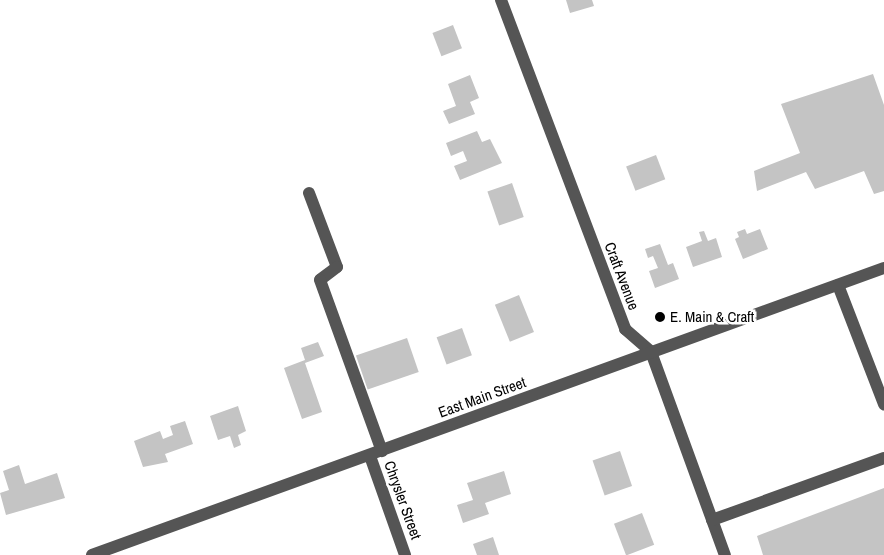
<!DOCTYPE html>
<style>
body{margin:0}
#map{position:relative;width:884px;height:555px;overflow:hidden;background:#fff;font-family:"Archivo Narrow",sans-serif}
div>[style]{position:absolute}
.building>*{inset:0;background:#c4c4c4;transform-origin:0 0}
.minor>*{height:12px;margin:-6px;padding:0 6px;transform-origin:6px;border-radius:6px;background:#555}
.dots>*{width:14px;height:14px;translate:-50% -50%;box-sizing:border-box;border:2px solid #fff;border-radius:50%}
span{translate:-50% -50%;white-space:nowrap;text-align:center;line-height:1.15;-webkit-text-stroke:5px #fff;paint-order:stroke}
.street-label{font-size:15px;color:#000}
.poi-label{font-size:15px;color:#000}
.left{translate:0 -50%;text-align:left}
</style>
<div id="map">
<div class="building">
<i style="clip-path:polygon(566px 0,592px 0,594px 6px,570px 13px)"></i>
<i style="left:453px;top:25px;width:25px;height:22px;rotate:69deg"></i>
<i style="clip-path:polygon(873px 74px,884px 105px,884px 191px,874px 194px,864px 171px,815px 189px,806px 172px,757px 191px,754px 171px,800px 153px,781px 104px)"></i>
<i style="clip-path:polygon(470px 75px,479px 98px,470px 102px,475px 114px,449px 124px,443px 111px,456px 106px,448px 84px)"></i>
<i style="clip-path:polygon(477px 131px,482px 142px,490px 139px,502px 163px,460px 180px,454px 166px,467px 161px,463px 151px,451px 156px,446px 143px)"></i>
<i style="left:656px;top:155px;width:26px;height:32px;rotate:69deg"></i>
<i style="left:512px;top:183px;width:36px;height:26px;rotate:71deg"></i>
<i style="clip-path:polygon(745px 229px,747px 234px,760px 229px,768px 249px,743px 259px,735px 239px,739px 237px,737px 232px)"></i>
<i style="clip-path:polygon(704px 231px,708px 241px,716px 238px,722px 257px,693px 267px,686px 247px,702px 241px,699px 232px)"></i>
<i style="clip-path:polygon(660px 244px,668px 265px,673px 263px,679px 279px,655px 288px,649px 271px,658px 268px,653px 256px,648px 258px,645px 249px)"></i>
<i style="left:519px;top:295px;width:40px;height:26px;rotate:68deg"></i>
<i style="left:462px;top:328px;width:29px;height:27px;rotate:70deg"></i>
<i style="left:407px;top:338px;width:36px;height:54px;rotate:71deg"></i>
<i style="clip-path:polygon(318px 342px,324px 356px,305px 363px,322px 412px,302px 419px,284px 368px,305px 360px,301px 348px)"></i>
<i style="clip-path:polygon(238px 406px,246px 431px,238px 435px,241px 445px,234px 448px,230px 436px,218px 440px,210px 416px)"></i>
<i style="clip-path:polygon(185px 421px,193px 444px,165px 454px,168px 462px,143px 467px,134px 441px,160px 431px,163px 439px,173px 435px,170px 426px)"></i>
<i style="left:620px;top:451px;width:37px;height:29px;rotate:71deg"></i>
<i style="clip-path:polygon(19px 465px,25px 484px,57px 473px,65px 498px,6px 515px,0 493px,9px 490px,3px 471px)"></i>
<i style="clip-path:polygon(504px 471px,511px 494px,485px 503px,489px 514px,463px 523px,457px 505px,473px 500px,467px 483px)"></i>
<i style="clip-path:polygon(884px 488px,884px 555px,763px 555px,757px 536px)"></i>
<i style="left:642px;top:513px;width:34px;height:30px;rotate:69deg"></i>
<i style="clip-path:polygon(493px 537px,499px 555px,477px 555px,473px 544px)"></i>
</div>
<div class="minor">
<i style="left:501px;top:0;width:352px;rotate:69.3deg"></i>
<i style="left:625px;top:329px;width:35px;rotate:41deg"></i>
<i style="left:651px;top:352px;width:216px;rotate:70deg"></i>
<i style="left:309px;top:193px;width:79px;rotate:69.3deg"></i>
<i style="left:337px;top:267px;width:21px;rotate:143deg"></i>
<i style="left:320px;top:280px;width:182px;rotate:70.1deg"></i>
<i style="left:838px;top:285px;width:128px;rotate:68.9deg"></i>
<i style="left:370px;top:456px;width:105px;rotate:70.5deg"></i>
<i style="left:712px;top:520px;width:183px;rotate:-19.8deg"></i>
<i style="left:92px;top:555px;width:842px;rotate:-19.92deg"></i>
</div>
<div class="dots">
<i style="left:660px;top:317px;background:#000"></i>
</div>
<div class="street-label">
<span style="left:622px;top:276px;rotate:69deg">Craft Avenue</span>
<span style="left:482px;top:397px;rotate:-20deg">East Main Street</span>
<span style="left:403px;top:500px;rotate:70deg">Chrysler Street</span>
</div>
<div class="poi-label">
<span class="left" style="left:670px;top:317px">E. Main &amp; Craft</span>
</div>
</div>
